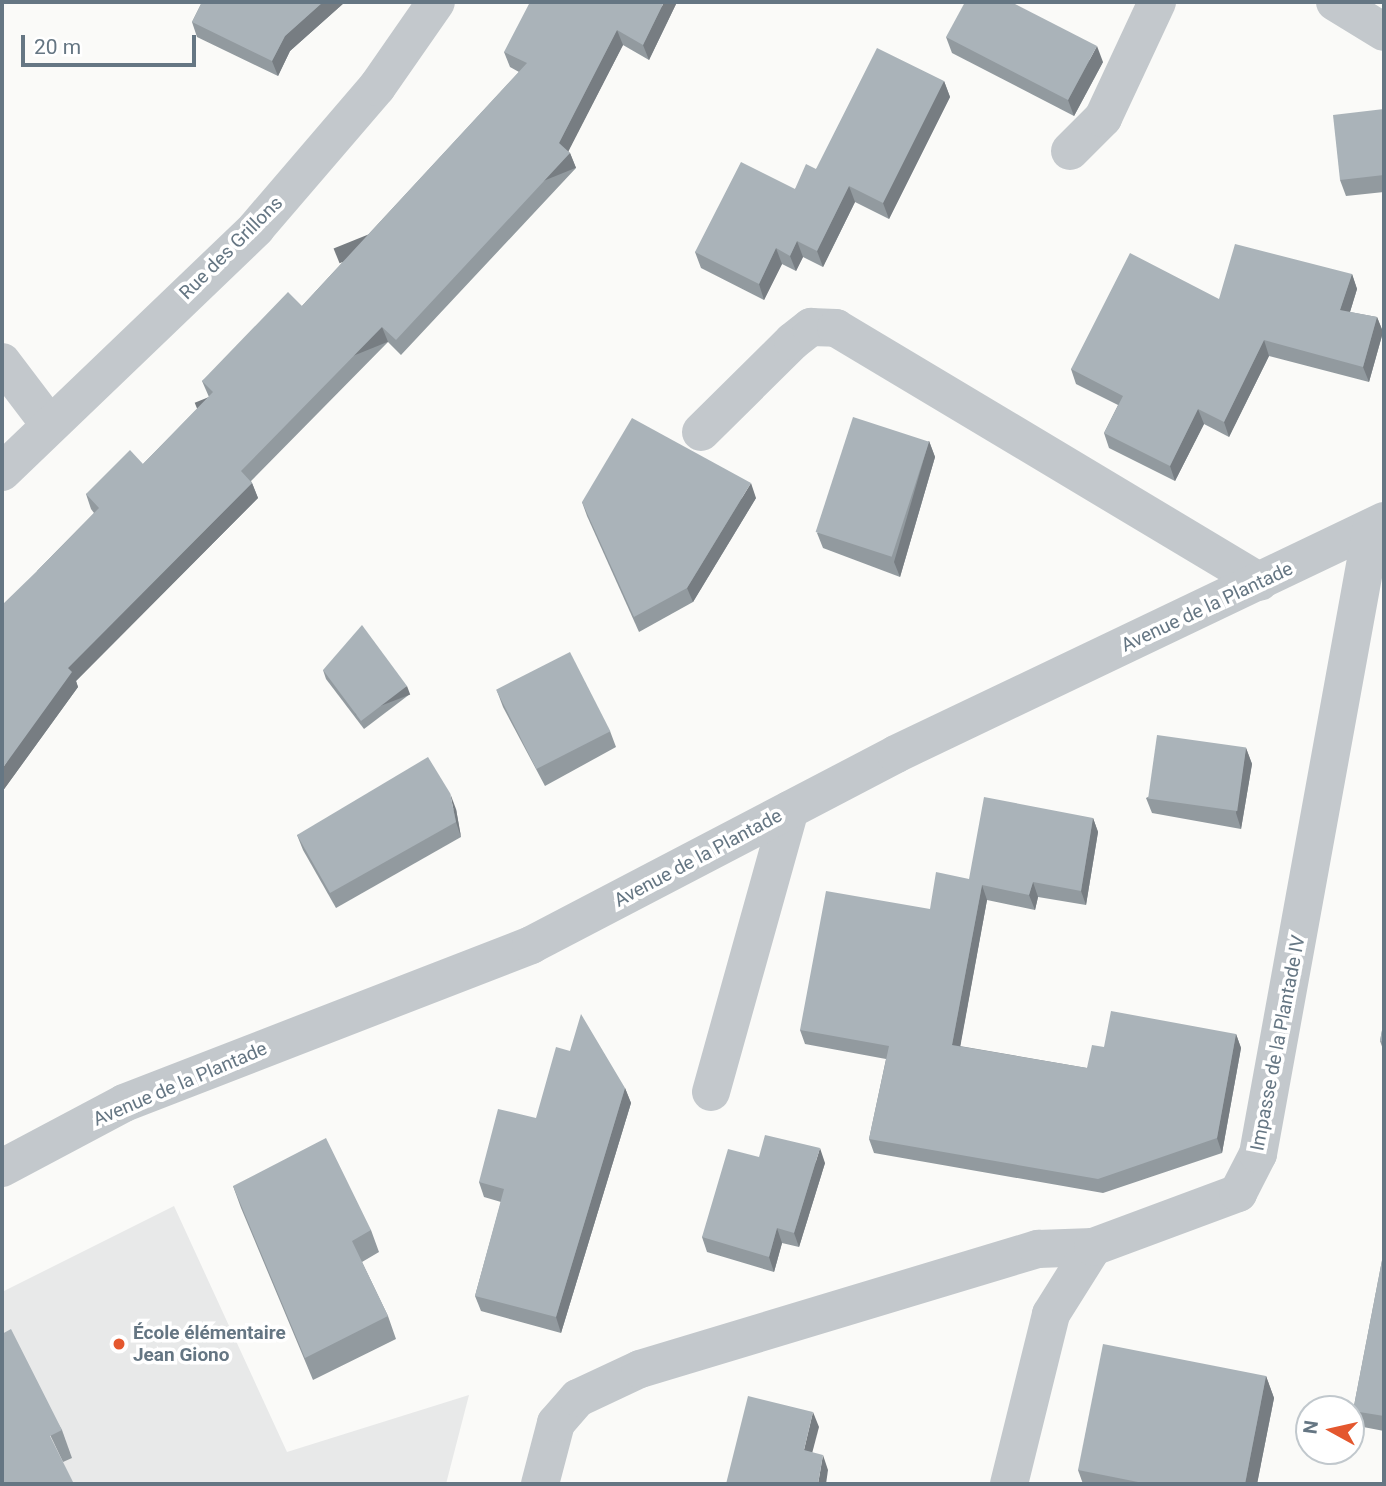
<!DOCTYPE html>
<meta charset="utf-8">
<style>
body{margin:0}
#map{position:relative;width:1386px;height:1486px;overflow:hidden;background:#fafaf8;font-family:Roboto,sans-serif}
div>[style]{position:absolute}
.built>*{inset:0;background:#e8e9e9}
.minor>*{height:38px;margin:-19px;padding:0 19px;transform-origin:19px;border-radius:19px;background:#c3c8cc}
.wall>*{inset:0;background:#929a9f}
.shaded-wall>*{inset:0;background:#777d82;transform-origin:0 0}
.building>*{inset:0;background:#aab3b9;transform-origin:0 0}
.dots>*{width:19px;height:19px;translate:-50% -50%;box-sizing:border-box;border:4px solid #fff;border-radius:50%}
span{translate:-50% -50%;white-space:nowrap;text-align:center;line-height:1.15;-webkit-text-stroke:7px #fff;paint-order:stroke}
.street-label{font-size:19px;color:#657683}
.poi-label{font-size:19px;color:#657683;font-weight:700}
.left{translate:0 -50%;text-align:left}
.frame{position:absolute;inset:0;border:4px solid #657683;pointer-events:none}
.north{position:absolute;left:1295px;top:1395px;width:70px;height:70px;box-sizing:border-box;background:#fff;border:2px solid #c1c8cd;border-radius:50%;rotate:278deg;font-size:19px;font-weight:700;line-height:28px;text-align:center;color:#657683}
.north::after{content:'';display:block;margin:auto;width:24px;height:32px;background:#e4572e;clip-path:polygon(50% 0,100% 100%,50% 72%,0 100%)}
.scale{position:absolute;left:21px;top:35px;width:175px;height:32px;box-sizing:border-box;border:4px solid #657683;border-top:0;padding-left:9px;font-size:21px;line-height:24px;white-space:nowrap;color:#657683;-webkit-text-stroke:5px #fff;paint-order:stroke}
</style>
<div id="map">
<div class="built">
<i style="clip-path:polygon(174px 1206px,287px 1452px,469px 1395px,446px 1484px,2px 1484px,2px 1292px)"></i>
</div>
<div class="minor">
<i style="left:1335px;top:2px;width:57px;rotate:31.5deg"></i>
<i style="left:1070px;top:151px;width:47px;rotate:-45deg"></i>
<i style="left:1103px;top:118px;width:128px;rotate:-65deg"></i>
<i style="left:2px;top:362px;width:78px;rotate:52.8deg"></i>
<i style="left:701px;top:432px;width:129px;rotate:-44.7deg"></i>
<i style="left:793px;top:341px;width:23px;rotate:-38deg"></i>
<i style="left:811px;top:327px;width:25px;rotate:2deg"></i>
<i style="left:836px;top:328px;width:494px;rotate:30.9deg"></i>
<i style="left:2px;top:472px;width:352px;rotate:-43.8deg"></i>
<i style="left:256px;top:228px;width:186px;rotate:-49.4deg"></i>
<i style="left:377px;top:87px;width:103px;rotate:-55.2deg"></i>
<i style="left:711px;top:1092px;width:293px;rotate:-74.4deg"></i>
<i style="left:2px;top:1168px;width:138px;rotate:-28deg"></i>
<i style="left:124px;top:1103px;width:437px;rotate:-21.2deg"></i>
<i style="left:531px;top:945px;width:412px;rotate:-27.6deg"></i>
<i style="left:896px;top:754px;width:541px;rotate:-25.52deg"></i>
<i style="left:540px;top:1484px;width:63px;rotate:-75.3deg"></i>
<i style="left:556px;top:1423px;width:33px;rotate:-49deg"></i>
<i style="left:578px;top:1398px;width:68px;rotate:-25.1deg"></i>
<i style="left:640px;top:1369px;width:416px;rotate:-16.8deg"></i>
<i style="left:1038px;top:1249px;width:55px;rotate:-2.1deg"></i>
<i style="left:1009px;top:1484px;width:175px;rotate:-76.1deg"></i>
<i style="left:1051px;top:1314px;width:79px;rotate:-57.9deg"></i>
<i style="left:1093px;top:1247px;width:155px;rotate:-20.4deg"></i>
<i style="left:1238px;top:1193px;width:44px;rotate:-62.9deg"></i>
<i style="left:1258px;top:1154px;width:637px;rotate:-79.7deg"></i>
</div>
<div class="wall">
<i style="clip-path:polygon(202px 2px,345px 2px,290px 51px,278px 76px,197px 37px,192px 22px)"></i>
<i style="clip-path:polygon(677px 2px,649px 60px,623px 45px,568px 151px,570px 153px,576px 168px,401px 355px,388px 342px,251px 481px,252px 483px,258px 498px,76px 681px,78px 687px,2px 792px,37px 571px,94px 513px,91px 509px,86px 494px,143px 464px,209px 397px,202px 381px,302px 306px,519px 72px,510px 67px,504px 52px)"></i>
<i style="clip-path:polygon(946px 37px,1103px 62px,1074px 116px,952px 53px)"></i>
<i style="clip-path:polygon(944px 81px,950px 97px,889px 219px,855px 202px,823px 267px,803px 257px,796px 271px,782px 264px,764px 300px,701px 268px,695px 252px,795px 189px,816px 169px)"></i>
<i style="clip-path:polygon(1384px 109px,1384px 192px,1346px 196px,1340px 180px)"></i>
<i style="clip-path:polygon(1352px 274px,1357px 289px,1350px 312px,1377px 317px,1383px 332px,1369px 382px,1269px 356px,1229px 437px,1204px 424px,1175px 481px,1109px 448px,1104px 433px,1118px 405px,1076px 384px,1071px 369px,1219px 299px)"></i>
<i style="clip-path:polygon(929px 441px,935px 457px,900px 577px,823px 548px,817px 533px)"></i>
<i style="clip-path:polygon(756px 498px,693px 602px,639px 632px,587px 516px,582px 502px)"></i>
<i style="clip-path:polygon(323px 670px,410px 694px,364px 729px,326px 679px)"></i>
<i style="clip-path:polygon(497px 691px,610px 731px,616px 747px,545px 786px,503px 707px)"></i>
<i style="clip-path:polygon(1246px 748px,1252px 764px,1241px 829px,1152px 813px,1146px 798px)"></i>
<i style="clip-path:polygon(456px 809px,461px 837px,336px 908px,303px 850px,297px 835px)"></i>
<i style="clip-path:polygon(1093px 818px,1098px 832px,1086px 905px,1038px 897px,1035px 910px,987px 900px,960px 1046px,1087px 1068px,1104px 1047px,1236px 1034px,1241px 1048px,1222px 1153px,1103px 1193px,874px 1153px,869px 1139px,886px 1059px,805px 1044px,800px 1030px,930px 909px)"></i>
<i style="clip-path:polygon(1384px 1020px,1384px 1052px,1380px 1041px)"></i>
<i style="clip-path:polygon(625px 1088px,631px 1103px,561px 1333px,481px 1311px,475px 1296px,501px 1202px,484px 1197px,479px 1182px,536px 1118px)"></i>
<i style="clip-path:polygon(759px 1157px,825px 1163px,799px 1247px,782px 1243px,774px 1272px,707px 1252px,702px 1237px)"></i>
<i style="clip-path:polygon(233px 1186px,371px 1230px,379px 1252px,362px 1262px,388px 1316px,396px 1339px,313px 1380px,241px 1208px)"></i>
<i style="clip-path:polygon(1384px 1250px,1384px 1431px,1358px 1426px,1353px 1411px)"></i>
<i style="clip-path:polygon(2px 1334px,62px 1430px,72px 1458px,63px 1462px)"></i>
<i style="clip-path:polygon(1266px 1376px,1274px 1398px,1257px 1484px,1083px 1484px,1078px 1470px)"></i>
</div>
<div class="shaded-wall">
<i style="clip-path:polygon(323px 2px,345px 2px,290px 51px,278px 76px,272px 61px,285px 36px)"></i>
<i style="clip-path:polygon(664px 2px,677px 2px,649px 60px,643px 45px)"></i>
<i style="clip-path:polygon(617px 30px,623px 45px,565px 158px,559px 143px)"></i>
<i style="clip-path:polygon(1097px 46px,1103px 62px,1074px 116px,1068px 100px)"></i>
<i style="clip-path:polygon(944px 81px,950px 97px,889px 219px,883px 203px)"></i>
<i style="left:570px;top:153px;width:16px;height:255px;rotate:68deg"></i>
<i style="clip-path:polygon(849px 186px,855px 202px,823px 267px,817px 251px)"></i>
<i style="clip-path:polygon(797px 241px,803px 257px,796px 271px,790px 256px)"></i>
<i style="clip-path:polygon(776px 248px,782px 264px,764px 300px,759px 284px)"></i>
<i style="clip-path:polygon(1352px 274px,1357px 289px,1346px 325px,1340px 310px)"></i>
<i style="clip-path:polygon(1377px 317px,1383px 332px,1369px 382px,1363px 367px)"></i>
<i style="left:382px;top:327px;width:16px;height:202px;rotate:68deg"></i>
<i style="clip-path:polygon(1264px 340px,1269px 356px,1229px 437px,1224px 422px)"></i>
<i style="clip-path:polygon(1198px 409px,1204px 424px,1175px 481px,1170px 466px)"></i>
<i style="clip-path:polygon(929px 441px,935px 457px,900px 577px,894px 562px)"></i>
<i style="clip-path:polygon(252px 483px,258px 498px,76px 681px,78px 687px,2px 792px,2px 769px,68px 668px)"></i>
<i style="clip-path:polygon(751px 483px,756px 498px,693px 602px,687px 588px)"></i>
<i style="left:407px;top:686px;width:9px;height:58px;rotate:69deg"></i>
<i style="clip-path:polygon(1246px 748px,1252px 764px,1241px 829px,1236px 813px)"></i>
<i style="clip-path:polygon(450px 793px,456px 809px,461px 837px,456px 822px)"></i>
<i style="clip-path:polygon(1093px 818px,1098px 832px,1086px 905px,1081px 891px)"></i>
<i style="clip-path:polygon(1033px 882px,1038px 897px,1035px 910px,1029px 895px)"></i>
<i style="clip-path:polygon(982px 885px,987px 900px,958px 1059px,952px 1045px)"></i>
<i style="clip-path:polygon(1236px 1034px,1241px 1048px,1222px 1153px,1217px 1138px)"></i>
<i style="clip-path:polygon(625px 1088px,631px 1103px,561px 1333px,556px 1317px)"></i>
<i style="clip-path:polygon(820px 1148px,825px 1163px,799px 1247px,794px 1233px)"></i>
<i style="clip-path:polygon(777px 1228px,782px 1243px,774px 1272px,769px 1257px)"></i>
<i style="clip-path:polygon(1266px 1376px,1274px 1398px,1257px 1484px,1245px 1484px)"></i>
<i style="clip-path:polygon(813px 1412px,819px 1427px,809px 1465px,804px 1450px)"></i>
<i style="clip-path:polygon(823px 1455px,828px 1470px,826px 1484px,818px 1484px)"></i>
</div>
<div class="building">
<i style="clip-path:polygon(202px 2px,323px 2px,285px 36px,272px 61px,192px 22px)"></i>
<i style="clip-path:polygon(530px 2px,664px 2px,643px 45px,617px 30px,559px 143px,570px 153px,396px 340px,382px 327px,241px 471px,252px 483px,68px 668px,72px 672px,2px 769px,2px 605px,37px 571px,99px 508px,86px 494px,130px 450px,143px 464px,213px 392px,202px 381px,288px 292px,302px 306px,527px 63px,504px 52px)"></i>
<i style="clip-path:polygon(965px 2px,1011px 2px,1097px 46px,1068px 100px,946px 37px)"></i>
<i style="clip-path:polygon(877px 48px,944px 81px,883px 203px,849px 186px,817px 251px,797px 241px,790px 256px,776px 248px,759px 284px,695px 252px,741px 162px,795px 189px,806px 164px,816px 169px)"></i>
<i style="clip-path:polygon(1384px 109px,1384px 175px,1340px 180px,1333px 115px)"></i>
<i style="clip-path:polygon(1235px 244px,1352px 274px,1340px 310px,1377px 317px,1363px 367px,1264px 340px,1224px 422px,1198px 409px,1170px 466px,1104px 433px,1123px 396px,1071px 369px,1130px 253px,1219px 299px)"></i>
<i style="left:853px;top:417px;width:80px;height:121px;rotate:18deg"></i>
<i style="clip-path:polygon(632px 418px,751px 483px,687px 588px,634px 617px,582px 502px)"></i>
<i style="clip-path:polygon(362px 625px,407px 686px,361px 721px,323px 670px)"></i>
<i style="left:570px;top:652px;width:89px;height:83px;rotate:63deg"></i>
<i style="left:1157px;top:735px;width:90px;height:64px;rotate:8deg"></i>
<i style="clip-path:polygon(428px 757px,450px 793px,456px 822px,330px 893px,297px 835px)"></i>
<i style="clip-path:polygon(984px 797px,1093px 818px,1081px 891px,1033px 882px,1029px 895px,982px 885px,952px 1045px,1087px 1068px,1092px 1045px,1104px 1047px,1111px 1011px,1236px 1034px,1217px 1138px,1098px 1179px,869px 1139px,889px 1046px,800px 1030px,826px 891px,930px 909px,936px 872px,969px 879px)"></i>
<i style="clip-path:polygon(581px 1014px,625px 1088px,556px 1317px,475px 1296px,504px 1189px,479px 1182px,498px 1109px,536px 1118px,556px 1047px,570px 1051px)"></i>
<i style="clip-path:polygon(1384px 1020px,1384px 1042px,1380px 1041px)"></i>
<i style="clip-path:polygon(765px 1135px,820px 1148px,794px 1233px,777px 1228px,769px 1257px,702px 1237px,728px 1149px,759px 1157px)"></i>
<i style="clip-path:polygon(326px 1138px,371px 1230px,352px 1241px,388px 1316px,305px 1358px,233px 1186px)"></i>
<i style="clip-path:polygon(1384px 1250px,1384px 1416px,1353px 1411px)"></i>
<i style="clip-path:polygon(11px 1329px,62px 1430px,50px 1436px,74px 1484px,2px 1484px,2px 1334px)"></i>
<i style="clip-path:polygon(1103px 1344px,1266px 1376px,1245px 1484px,1148px 1484px,1078px 1470px)"></i>
<i style="clip-path:polygon(748px 1396px,813px 1412px,804px 1450px,823px 1455px,818px 1484px,726px 1484px)"></i>
</div>
<div class="dots">
<i style="left:119px;top:1344px;background:#e4572e"></i>
</div>
<div class="street-label">
<span style="left:231px;top:248px;rotate:-45deg">Rue des Grillons</span>
<span style="left:1207px;top:607px;rotate:-25deg">Avenue de la Plantade</span>
<span style="left:698px;top:858px;rotate:-28deg">Avenue de la Plantade</span>
<span style="left:1278px;top:1043px;rotate:-79deg">Impasse de la Plantade IV</span>
<span style="left:180px;top:1084px;rotate:-23deg">Avenue de la Plantade</span>
</div>
<div class="poi-label">
<span class="left" style="left:133px;top:1344px">École élémentaire<br>Jean Giono</span>
</div>
<div class="frame"></div>
<div class="north">N</div>
<div class="scale">20 m</div>
</div>
